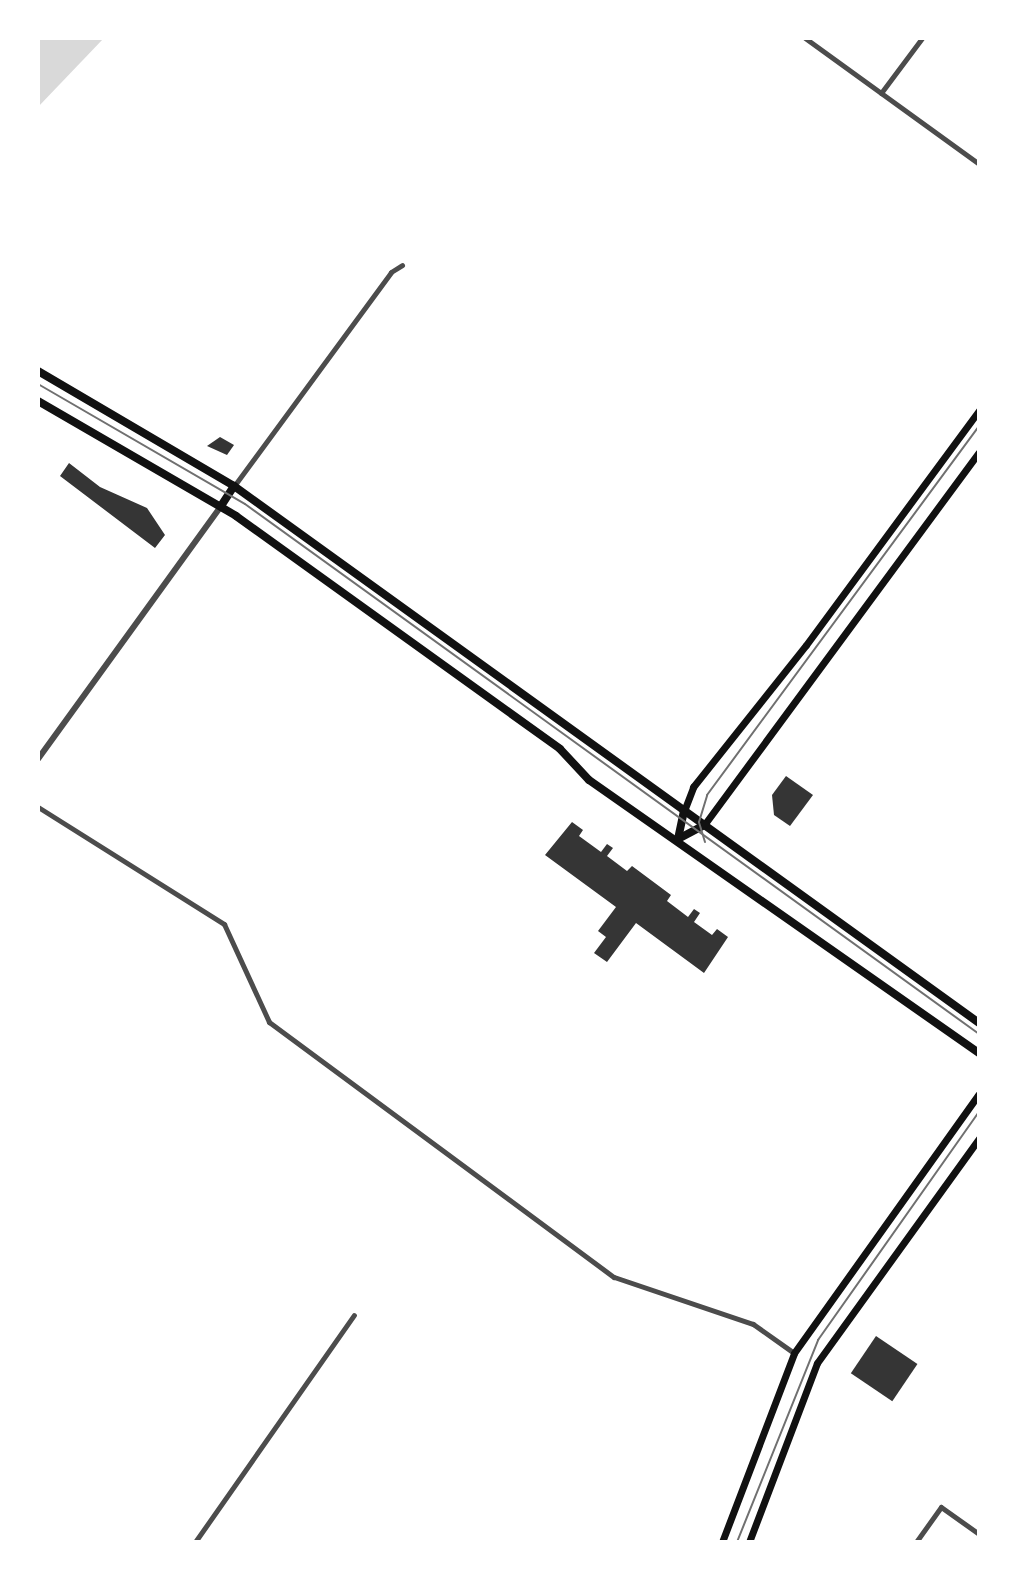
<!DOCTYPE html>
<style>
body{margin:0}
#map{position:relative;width:1017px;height:1580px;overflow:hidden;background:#fff;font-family:Helvetica,sans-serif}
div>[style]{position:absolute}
.water>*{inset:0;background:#d9d9d9}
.building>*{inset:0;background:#353535;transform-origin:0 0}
.minor>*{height:5px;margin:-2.5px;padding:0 2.5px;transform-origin:2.5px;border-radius:2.5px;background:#4c4c4c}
.tertiary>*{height:6px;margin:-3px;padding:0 3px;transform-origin:3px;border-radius:3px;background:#4c4c4c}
.secondary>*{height:7px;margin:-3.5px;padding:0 3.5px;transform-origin:3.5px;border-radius:3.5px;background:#111}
.primary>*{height:8px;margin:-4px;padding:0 4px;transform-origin:4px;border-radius:4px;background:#111}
.tram>*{height:2px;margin:-1px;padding:0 1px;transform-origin:1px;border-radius:1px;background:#707070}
span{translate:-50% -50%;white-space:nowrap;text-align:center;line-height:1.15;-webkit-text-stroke:6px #fff;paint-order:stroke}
.frame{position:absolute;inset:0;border:40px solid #fff;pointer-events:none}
</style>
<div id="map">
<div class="water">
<i style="clip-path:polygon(38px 38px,104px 38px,38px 107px)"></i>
</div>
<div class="building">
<i style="clip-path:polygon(220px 437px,234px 445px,227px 455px,207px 446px)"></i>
<i style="clip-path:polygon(69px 463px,100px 487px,147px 508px,165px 535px,155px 548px,60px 476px)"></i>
<i style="clip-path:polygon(786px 776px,813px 795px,790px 826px,774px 815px,772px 795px)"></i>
<i style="clip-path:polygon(572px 822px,583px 830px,579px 836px,601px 852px,607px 844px,613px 848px,607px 856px,627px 871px,632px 866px,671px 895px,667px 901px,688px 917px,694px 909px,700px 913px,694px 922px,712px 935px,717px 929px,728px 937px,704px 973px,636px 923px,607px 962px,594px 953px,606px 937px,598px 931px,616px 907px,545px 855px)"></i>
<i style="left:876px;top:1336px;width:50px;height:45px;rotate:34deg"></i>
</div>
<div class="minor">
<i style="left:805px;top:38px;width:215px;rotate:35.9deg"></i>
<i style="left:881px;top:93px;width:69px;rotate:-53.3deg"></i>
<i style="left:234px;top:486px;width:265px;rotate:-53.7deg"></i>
<i style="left:391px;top:272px;width:13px;rotate:-32deg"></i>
<i style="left:38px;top:807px;width:220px;rotate:32.2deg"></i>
<i style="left:224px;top:924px;width:108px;rotate:65.3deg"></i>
<i style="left:269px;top:1022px;width:429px;rotate:36.5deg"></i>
<i style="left:614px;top:1277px;width:147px;rotate:18.7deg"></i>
<i style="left:753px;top:1324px;width:50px;rotate:35.3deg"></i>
<i style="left:195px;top:1542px;width:277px;rotate:-55deg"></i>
<i style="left:916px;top:1542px;width:43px;rotate:-54.5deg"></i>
<i style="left:941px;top:1507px;width:47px;rotate:35.4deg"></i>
</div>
<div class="tertiary">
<i style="left:38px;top:759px;width:312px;rotate:-54.1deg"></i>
</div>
<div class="secondary">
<i style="left:684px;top:811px;width:26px;rotate:-69deg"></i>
<i style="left:693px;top:787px;width:181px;rotate:-51.5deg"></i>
<i style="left:806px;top:645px;width:292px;rotate:-53.6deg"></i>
<i style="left:704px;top:825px;width:463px;rotate:-53.6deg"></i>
<i style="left:722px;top:1542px;width:202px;rotate:-69.1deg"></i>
<i style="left:794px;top:1353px;width:318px;rotate:-54.5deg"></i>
<i style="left:749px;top:1542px;width:191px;rotate:-69.2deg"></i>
<i style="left:817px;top:1363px;width:277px;rotate:-54.2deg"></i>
</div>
<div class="primary">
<i style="left:38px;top:371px;width:227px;rotate:30.4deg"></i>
<i style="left:234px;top:486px;width:918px;rotate:35.78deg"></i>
<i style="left:38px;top:401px;width:229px;rotate:30.1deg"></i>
<i style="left:236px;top:516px;width:399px;rotate:35.7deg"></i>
<i style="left:560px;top:749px;width:42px;rotate:46.9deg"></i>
<i style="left:589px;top:780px;width:476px;rotate:35deg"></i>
<i style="left:221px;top:506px;width:24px;rotate:-57deg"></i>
<i style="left:678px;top:839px;width:30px;rotate:-28deg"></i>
<i style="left:678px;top:839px;width:29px;rotate:-78deg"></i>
</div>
<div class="tram">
<i style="left:38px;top:384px;width:239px;rotate:30.1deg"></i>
<i style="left:245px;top:504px;width:905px;rotate:35.83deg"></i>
<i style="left:705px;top:842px;width:21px;rotate:-107deg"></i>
<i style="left:699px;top:822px;width:28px;rotate:-73deg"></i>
<i style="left:707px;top:795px;width:458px;rotate:-53.6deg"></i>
<i style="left:737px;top:1542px;width:218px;rotate:-68.1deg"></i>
<i style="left:818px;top:1340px;width:279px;rotate:-54.8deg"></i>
</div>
<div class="frame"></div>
</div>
